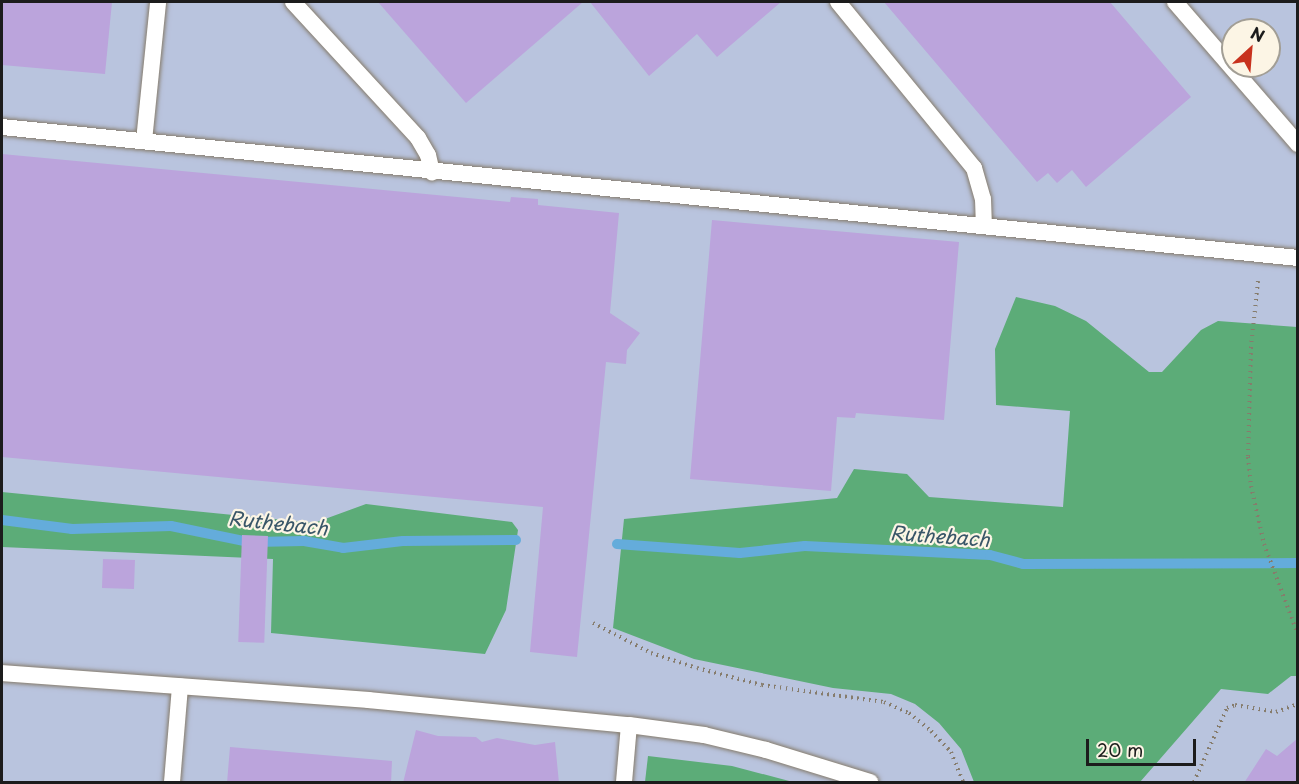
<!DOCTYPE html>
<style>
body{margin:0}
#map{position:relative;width:1299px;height:784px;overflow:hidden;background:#f0dcbb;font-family:"Playpen Sans",sans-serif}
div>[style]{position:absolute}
.industrial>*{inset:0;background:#b9c4de}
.forest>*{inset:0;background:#5cac78}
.stream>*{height:10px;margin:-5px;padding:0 5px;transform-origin:5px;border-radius:5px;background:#64acdb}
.building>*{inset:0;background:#bba4dc;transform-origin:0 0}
.path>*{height:4px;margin-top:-2px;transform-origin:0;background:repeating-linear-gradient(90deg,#867c6c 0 1.5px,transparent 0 6px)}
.roads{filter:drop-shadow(0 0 2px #867c6c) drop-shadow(0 0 2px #867c6c)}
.lane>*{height:16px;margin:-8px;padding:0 8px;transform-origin:8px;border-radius:8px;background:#fff}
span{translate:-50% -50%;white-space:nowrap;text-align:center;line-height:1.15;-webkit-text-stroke:4.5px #fcf5e5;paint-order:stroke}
.water-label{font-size:20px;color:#395668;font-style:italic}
.frame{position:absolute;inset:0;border:3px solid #1c1c1c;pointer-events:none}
.north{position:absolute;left:1221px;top:18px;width:60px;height:60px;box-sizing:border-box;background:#fcf5e5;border:2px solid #a29e95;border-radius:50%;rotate:26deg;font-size:16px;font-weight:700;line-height:24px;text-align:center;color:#1c1c1c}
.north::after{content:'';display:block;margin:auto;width:21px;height:27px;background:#c8321e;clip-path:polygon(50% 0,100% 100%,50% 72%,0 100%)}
.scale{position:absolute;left:1086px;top:739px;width:110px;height:27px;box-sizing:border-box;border:3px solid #1c1c1c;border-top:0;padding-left:8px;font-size:18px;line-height:21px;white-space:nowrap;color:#1c1c1c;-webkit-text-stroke:4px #fcf5e5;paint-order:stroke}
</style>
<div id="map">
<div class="industrial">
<i style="clip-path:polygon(evenodd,2px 2px,1297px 2px,1297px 782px,2px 782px,2px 2px,1233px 30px,1269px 30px,1269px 66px,1233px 66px,1233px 30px)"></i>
</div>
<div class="forest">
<i style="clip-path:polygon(1016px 297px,1055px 306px,1086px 321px,1149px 372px,1162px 372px,1201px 330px,1218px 321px,1297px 327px,1297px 676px,1291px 676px,1268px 694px,1221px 689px,1140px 782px,974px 782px,961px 749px,939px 723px,915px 704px,891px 694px,833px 688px,694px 659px,613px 628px,624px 519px,837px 498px,854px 469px,907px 474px,929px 497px,1063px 507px,1070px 411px,996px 405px,995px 349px)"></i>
<i style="clip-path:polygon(2px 492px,314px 523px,366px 504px,512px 522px,518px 530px,506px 610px,485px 654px,271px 633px,273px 559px,2px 547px)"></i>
<i style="clip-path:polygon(648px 756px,732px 766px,793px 782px,645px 782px)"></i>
</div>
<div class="stream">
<i style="left:2px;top:520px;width:71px;rotate:7.3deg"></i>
<i style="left:72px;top:529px;width:99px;rotate:-1.7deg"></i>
<i style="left:171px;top:526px;width:80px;rotate:11.6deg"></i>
<i style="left:249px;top:542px;width:55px;rotate:-1deg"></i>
<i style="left:304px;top:541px;width:40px;rotate:10deg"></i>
<i style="left:343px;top:548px;width:60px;rotate:-6.7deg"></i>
<i style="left:403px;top:541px;width:113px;rotate:-0.5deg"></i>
<i style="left:617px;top:544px;width:123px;rotate:4.2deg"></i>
<i style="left:740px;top:553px;width:65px;rotate:-6.1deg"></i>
<i style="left:805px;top:546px;width:185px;rotate:2.8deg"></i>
<i style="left:990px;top:555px;width:34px;rotate:15deg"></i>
<i style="left:1023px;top:564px;width:275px;rotate:-0.2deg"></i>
</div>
<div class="building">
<i style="clip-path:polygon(2px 2px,112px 2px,105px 74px,2px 65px)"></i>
<i style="clip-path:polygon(378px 2px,583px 2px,466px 103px)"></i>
<i style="clip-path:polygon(590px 2px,781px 2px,717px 57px,697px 34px,649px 76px)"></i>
<i style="clip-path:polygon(884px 2px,1110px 2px,1191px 97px,1086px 187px,1072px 170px,1057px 183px,1048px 173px,1037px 182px)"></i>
<i style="clip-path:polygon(2px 154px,510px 202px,511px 197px,538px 199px,538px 205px,619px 213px,610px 313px,640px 333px,627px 350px,626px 364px,606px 362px,577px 657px,530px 652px,543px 507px,2px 457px)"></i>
<i style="clip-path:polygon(712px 220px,959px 242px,944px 420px,856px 413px,855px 418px,837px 417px,831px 491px,690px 479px)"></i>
<i style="left:242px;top:535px;width:26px;height:107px;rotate:2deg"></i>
<i style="left:103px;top:559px;width:32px;height:29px;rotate:2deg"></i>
<i style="clip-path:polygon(416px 730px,438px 736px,476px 737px,482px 742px,497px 738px,535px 745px,555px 742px,559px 783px,403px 783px)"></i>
<i style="clip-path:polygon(1298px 738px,1298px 783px,1244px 783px,1266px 749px,1277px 756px)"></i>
<i style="clip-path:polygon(230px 747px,392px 761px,391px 783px,227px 783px)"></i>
</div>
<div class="path">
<i style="left:1258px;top:281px;width:66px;rotate:96.1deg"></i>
<i style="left:1251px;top:347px;width:110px;rotate:91.6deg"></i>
<i style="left:1248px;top:457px;width:29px;rotate:84deg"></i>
<i style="left:1251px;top:486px;width:59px;rotate:77.4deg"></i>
<i style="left:1264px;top:544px;width:97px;rotate:69.5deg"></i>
<i style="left:593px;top:623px;width:65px;rotate:27.3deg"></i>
<i style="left:651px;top:653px;width:48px;rotate:18.1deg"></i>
<i style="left:697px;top:668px;width:67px;rotate:14.7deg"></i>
<i style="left:762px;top:685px;width:123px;rotate:7.9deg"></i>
<i style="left:884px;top:702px;width:27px;rotate:24deg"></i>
<i style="left:909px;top:713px;width:28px;rotate:39deg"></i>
<i style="left:931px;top:731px;width:29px;rotate:46deg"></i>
<i style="left:951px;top:752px;width:32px;rotate:68deg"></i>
<i style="left:1194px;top:782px;width:81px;rotate:-66deg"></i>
<i style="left:1227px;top:708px;width:9px;rotate:-21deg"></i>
<i style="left:1235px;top:705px;width:42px;rotate:9.7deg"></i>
<i style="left:1276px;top:712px;width:23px;rotate:-20deg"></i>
</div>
<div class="roads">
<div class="lane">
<i style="left:293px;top:2px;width:185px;rotate:47.4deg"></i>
<i style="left:418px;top:138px;width:20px;rotate:60deg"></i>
<i style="left:428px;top:155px;width:18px;rotate:77deg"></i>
<i style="left:838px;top:2px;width:215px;rotate:50.7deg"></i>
<i style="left:974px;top:168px;width:32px;rotate:74deg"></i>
<i style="left:983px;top:199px;width:26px;rotate:88deg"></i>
<i style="left:1175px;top:2px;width:188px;rotate:49.1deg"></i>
<i style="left:2px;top:127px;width:1303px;rotate:5.77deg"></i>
<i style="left:144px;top:141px;width:140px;rotate:-84.2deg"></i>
<i style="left:2px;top:673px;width:367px;rotate:4.2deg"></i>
<i style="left:368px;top:700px;width:262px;rotate:5.5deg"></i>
<i style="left:629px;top:725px;width:76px;rotate:7.6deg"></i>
<i style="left:704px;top:735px;width:64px;rotate:13.6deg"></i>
<i style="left:766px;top:750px;width:109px;rotate:17.1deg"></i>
<i style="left:172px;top:782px;width:96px;rotate:-85.2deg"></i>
<i style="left:624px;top:782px;width:57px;rotate:-85deg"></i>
</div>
</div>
<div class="water-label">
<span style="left:278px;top:523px;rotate:6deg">Ruthebach</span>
<span style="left:940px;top:536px;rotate:4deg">Ruthebach</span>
</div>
<div class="frame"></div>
<div class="north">N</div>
<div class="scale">20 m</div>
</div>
